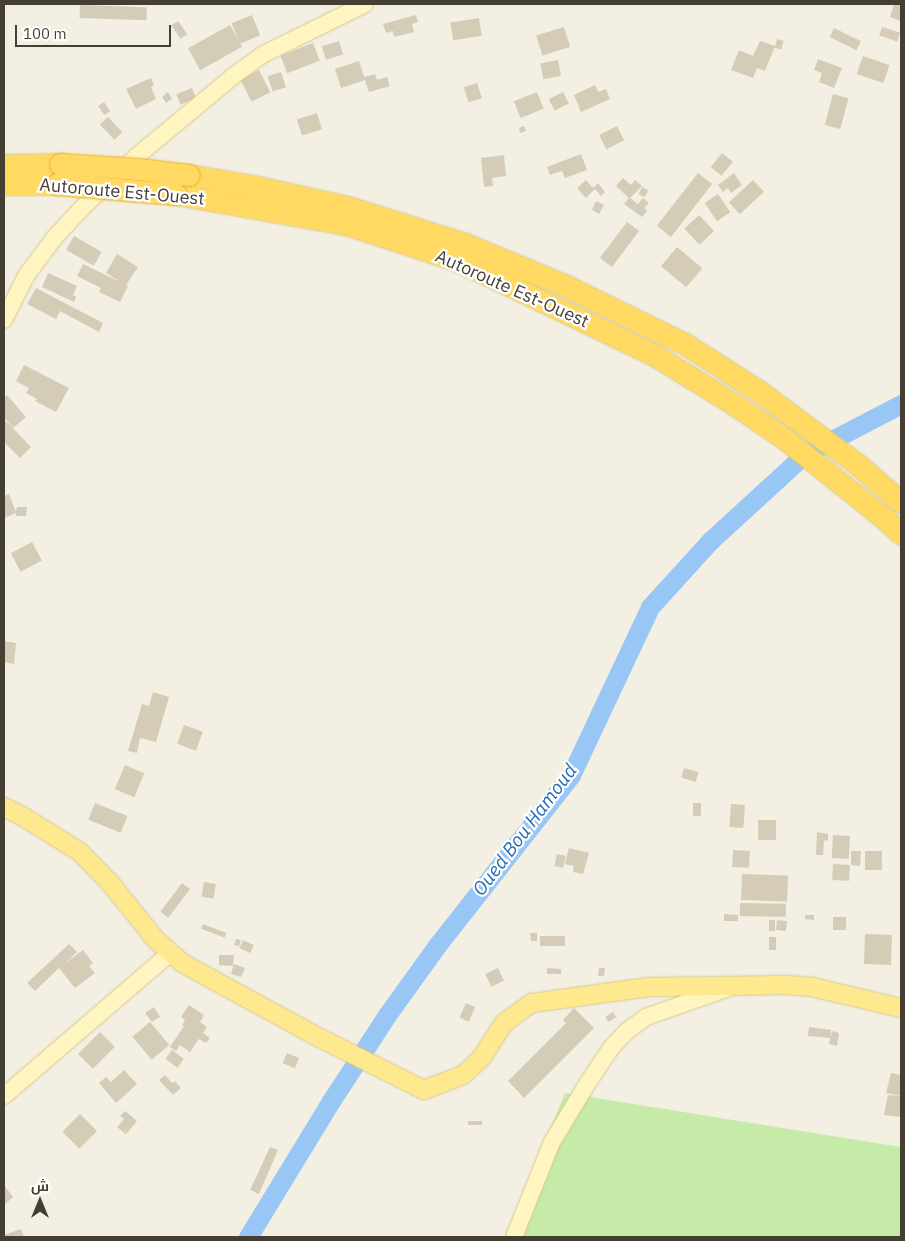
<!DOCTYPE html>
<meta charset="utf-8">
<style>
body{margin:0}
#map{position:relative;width:905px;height:1241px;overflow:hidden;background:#f3efe2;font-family:"IBM Plex Sans",Cairo,sans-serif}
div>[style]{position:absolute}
.green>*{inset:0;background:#c6eaa7}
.river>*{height:19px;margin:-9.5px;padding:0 9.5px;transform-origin:9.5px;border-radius:9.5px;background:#99c7f5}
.building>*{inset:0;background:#d4ccb7;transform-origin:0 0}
.roads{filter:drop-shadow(0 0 1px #d6ca8e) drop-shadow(0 0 1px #d6ca8e)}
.secondary>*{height:16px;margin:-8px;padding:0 8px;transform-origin:8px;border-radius:8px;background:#fff5c0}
.primary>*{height:18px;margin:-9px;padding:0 9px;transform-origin:9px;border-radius:9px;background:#ffe98f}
.motorway>*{height:21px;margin:-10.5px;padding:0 10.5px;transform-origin:10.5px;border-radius:10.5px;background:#ffd961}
.bridges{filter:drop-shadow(0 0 1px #e8b227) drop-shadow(0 0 1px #e8b227)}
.motorway-bridge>*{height:21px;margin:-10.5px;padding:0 10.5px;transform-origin:10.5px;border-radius:10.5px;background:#ffd961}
span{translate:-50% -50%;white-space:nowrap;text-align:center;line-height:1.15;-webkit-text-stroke:4.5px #fff;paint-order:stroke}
.street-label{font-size:18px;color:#443f32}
.water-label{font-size:19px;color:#256cb7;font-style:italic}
.frame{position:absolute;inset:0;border:5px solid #443f32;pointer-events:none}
.north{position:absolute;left:15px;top:1176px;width:50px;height:50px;-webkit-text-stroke:4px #fff;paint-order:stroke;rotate:0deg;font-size:14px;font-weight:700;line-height:20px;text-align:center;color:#443f32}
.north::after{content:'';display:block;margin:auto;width:18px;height:22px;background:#443f32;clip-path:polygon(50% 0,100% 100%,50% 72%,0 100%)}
.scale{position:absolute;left:15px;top:25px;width:156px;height:22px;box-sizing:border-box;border:2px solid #443f32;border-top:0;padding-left:6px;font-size:15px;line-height:18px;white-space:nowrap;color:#443f32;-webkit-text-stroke:4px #fff;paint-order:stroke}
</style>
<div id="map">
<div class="green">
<i style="clip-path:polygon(565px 1093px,901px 1147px,901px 1237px,505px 1237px)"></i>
</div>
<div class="river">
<i style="left:248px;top:1237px;width:159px;rotate:-58.6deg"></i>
<i style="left:331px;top:1101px;width:103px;rotate:-56.9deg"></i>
<i style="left:387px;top:1015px;width:89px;rotate:-54.2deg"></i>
<i style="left:439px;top:943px;width:214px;rotate:-51.8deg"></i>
<i style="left:571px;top:775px;width:186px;rotate:-64.8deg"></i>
<i style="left:650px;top:607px;width:89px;rotate:-47.7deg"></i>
<i style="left:710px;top:541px;width:129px;rotate:-42.5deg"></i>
<i style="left:805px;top:454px;width:108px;rotate:-27.5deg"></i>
</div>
<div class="building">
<i style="clip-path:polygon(894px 4px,901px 4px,901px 21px,890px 17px)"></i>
<i style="left:80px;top:5px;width:67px;height:13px;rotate:2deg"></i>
<i style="left:252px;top:15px;width:22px;height:22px;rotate:68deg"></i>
<i style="clip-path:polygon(416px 15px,418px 22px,412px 24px,414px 32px,394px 37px,393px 31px,386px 33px,383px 24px)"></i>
<i style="left:479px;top:18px;width:18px;height:29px;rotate:81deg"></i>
<i style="left:178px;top:21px;width:16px;height:8px;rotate:55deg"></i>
<i style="left:230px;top:25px;width:25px;height:48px;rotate:61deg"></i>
<i style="left:564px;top:27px;width:21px;height:29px;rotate:73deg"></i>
<i style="left:882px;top:27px;width:19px;height:9px;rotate:18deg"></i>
<i style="left:834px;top:28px;width:30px;height:10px;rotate:26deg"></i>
<i style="left:777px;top:39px;width:7px;height:9px;rotate:16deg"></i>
<i style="left:339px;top:41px;width:14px;height:18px;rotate:73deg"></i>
<i style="clip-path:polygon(760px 41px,775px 46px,765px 71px,757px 68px,753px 78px,731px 70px,739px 50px,753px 56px)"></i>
<i style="left:313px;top:43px;width:19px;height:35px;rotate:69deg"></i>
<i style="left:863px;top:56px;width:28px;height:19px;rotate:19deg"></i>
<i style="clip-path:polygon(818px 59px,842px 68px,834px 88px,819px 82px,822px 73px,814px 70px)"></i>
<i style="left:558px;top:60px;width:16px;height:18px;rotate:79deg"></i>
<i style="clip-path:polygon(359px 61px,364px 77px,375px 74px,377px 80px,387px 77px,390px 86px,369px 92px,365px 80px,341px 88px,335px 69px)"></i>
<i style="left:259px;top:70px;width:25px;height:21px;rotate:63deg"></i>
<i style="left:281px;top:72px;width:16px;height:14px;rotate:72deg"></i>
<i style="clip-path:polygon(151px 78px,154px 85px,151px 87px,156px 99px,136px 109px,126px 89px)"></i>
<i style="left:477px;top:83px;width:16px;height:14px;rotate:72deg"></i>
<i style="clip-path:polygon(595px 85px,598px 92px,606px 89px,610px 99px,581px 112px,574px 95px)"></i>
<i style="left:192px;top:88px;width:11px;height:17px;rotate:68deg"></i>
<i style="clip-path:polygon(168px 92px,172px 99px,166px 103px,162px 97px)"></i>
<i style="left:537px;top:92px;width:18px;height:25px;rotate:68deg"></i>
<i style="left:563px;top:92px;width:13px;height:16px;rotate:63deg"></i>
<i style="left:833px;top:94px;width:16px;height:32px;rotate:15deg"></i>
<i style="left:104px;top:102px;width:11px;height:7px;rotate:56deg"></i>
<i style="left:317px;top:113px;width:17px;height:21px;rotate:73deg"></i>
<i style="left:108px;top:117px;width:21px;height:11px;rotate:47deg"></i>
<i style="clip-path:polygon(524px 126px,526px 131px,520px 133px,519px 128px)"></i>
<i style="left:617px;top:126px;width:16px;height:20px;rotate:63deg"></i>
<i style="left:722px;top:153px;width:14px;height:18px;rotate:39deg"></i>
<i style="clip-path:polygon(581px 154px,587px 170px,565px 178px,562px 171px,550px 175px,547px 167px)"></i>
<i style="clip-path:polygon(504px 155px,506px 176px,492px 178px,493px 186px,484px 187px,481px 158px)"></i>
<i style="left:698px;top:173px;width:18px;height:67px;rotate:38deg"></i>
<i style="clip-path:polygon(734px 173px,742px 185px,731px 193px,728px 188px,723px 192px,718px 185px)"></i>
<i style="clip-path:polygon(623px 178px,631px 185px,635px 180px,642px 186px,630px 198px,638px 204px,643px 198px,649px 203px,644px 208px,647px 211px,642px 217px,624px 204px,629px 198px,616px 186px)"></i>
<i style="clip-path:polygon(586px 180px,593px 188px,598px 183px,605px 192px,601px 196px,595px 189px,586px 198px,577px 188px)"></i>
<i style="left:753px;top:180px;width:16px;height:33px;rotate:47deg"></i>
<i style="left:642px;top:187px;width:7px;height:8px;rotate:27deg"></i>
<i style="left:718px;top:194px;width:22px;height:16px;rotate:56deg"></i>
<i style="clip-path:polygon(596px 201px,604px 205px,599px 214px,592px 210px)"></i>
<i style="left:699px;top:215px;width:22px;height:20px;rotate:47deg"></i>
<i style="left:627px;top:222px;width:15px;height:45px;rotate:37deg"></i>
<i style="left:74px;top:236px;width:32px;height:16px;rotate:30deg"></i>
<i style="left:677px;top:247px;width:33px;height:25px;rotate:40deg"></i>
<i style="clip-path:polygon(117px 254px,138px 267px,126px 285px,128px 286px,120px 302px,99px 292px,101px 288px,77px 276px,83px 264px,120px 282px,106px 273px)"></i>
<i style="clip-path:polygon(48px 273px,77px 286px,73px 295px,76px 297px,74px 302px,42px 287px)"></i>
<i style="clip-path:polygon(36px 288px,103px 323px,99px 332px,60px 311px,56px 319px,27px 304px)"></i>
<i style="clip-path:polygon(24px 365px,69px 388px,56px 412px,35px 401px,37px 399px,26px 393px,29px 388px,16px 381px)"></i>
<i style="clip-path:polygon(7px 395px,26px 417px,13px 428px,4px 417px,4px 398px)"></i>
<i style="clip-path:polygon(4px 419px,31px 447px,20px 458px,4px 442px)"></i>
<i style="clip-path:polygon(9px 494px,16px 512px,17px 507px,27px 507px,26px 516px,16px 516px,16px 513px,4px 518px,4px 496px)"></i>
<i style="left:32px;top:542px;width:21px;height:24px;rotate:62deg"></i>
<i style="clip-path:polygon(4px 641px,16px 643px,14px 664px,4px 662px)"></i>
<i style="clip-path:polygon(153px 692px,169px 697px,156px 742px,140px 738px,137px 753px,128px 751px,142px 704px,149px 706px)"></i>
<i style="left:184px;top:725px;width:20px;height:20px;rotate:20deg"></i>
<i style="left:125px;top:765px;width:21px;height:26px;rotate:23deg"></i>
<i style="left:684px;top:768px;width:15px;height:10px;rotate:16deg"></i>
<i style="left:95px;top:803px;width:35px;height:18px;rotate:22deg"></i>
<i style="left:693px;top:803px;width:8px;height:13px"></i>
<i style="left:731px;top:804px;width:14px;height:23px;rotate:4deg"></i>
<i style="left:758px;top:820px;width:18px;height:20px"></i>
<i style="clip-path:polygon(817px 832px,828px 834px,828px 841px,824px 840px,823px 855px,816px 855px)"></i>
<i style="left:833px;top:835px;width:17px;height:23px;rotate:3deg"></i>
<i style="clip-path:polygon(569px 848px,589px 853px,583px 874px,573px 872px,574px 866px,565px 864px)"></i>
<i style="left:733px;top:850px;width:17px;height:17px;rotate:3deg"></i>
<i style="clip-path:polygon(851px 851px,861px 851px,860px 866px,851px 865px)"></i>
<i style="left:865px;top:851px;width:17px;height:19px"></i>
<i style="left:557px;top:854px;width:9px;height:12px;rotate:13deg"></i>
<i style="left:833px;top:864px;width:17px;height:16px;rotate:3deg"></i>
<i style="left:742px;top:874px;width:46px;height:26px;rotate:2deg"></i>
<i style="left:204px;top:882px;width:12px;height:15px;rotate:9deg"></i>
<i style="left:182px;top:883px;width:10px;height:36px;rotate:37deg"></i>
<i style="left:740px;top:903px;width:46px;height:13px;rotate:1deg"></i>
<i style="clip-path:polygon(724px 914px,738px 915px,738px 921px,724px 921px)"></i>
<i style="clip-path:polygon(805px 915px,814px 915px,814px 920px,805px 919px)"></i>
<i style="left:846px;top:917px;width:13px;height:13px;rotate:90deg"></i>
<i style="left:769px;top:920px;width:6px;height:11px"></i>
<i style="left:777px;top:920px;width:10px;height:10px;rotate:6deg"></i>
<i style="left:203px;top:924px;width:25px;height:5px;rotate:21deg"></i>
<i style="clip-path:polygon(530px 933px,537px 933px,537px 941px,531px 941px)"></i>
<i style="left:865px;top:934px;width:27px;height:30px;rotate:2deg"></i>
<i style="left:540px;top:936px;width:25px;height:10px"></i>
<i style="left:769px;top:937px;width:7px;height:13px"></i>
<i style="clip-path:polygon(236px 939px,241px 940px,239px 946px,234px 945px)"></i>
<i style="left:243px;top:940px;width:12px;height:9px;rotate:24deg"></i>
<i style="clip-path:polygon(69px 944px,77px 952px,64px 964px,83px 950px,93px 963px,89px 966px,95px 973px,75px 988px,59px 968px,35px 991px,27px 983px)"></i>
<i style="clip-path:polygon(219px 955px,234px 955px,233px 966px,219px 965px)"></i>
<i style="clip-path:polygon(234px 964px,245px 968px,241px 977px,231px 974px)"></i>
<i style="left:498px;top:968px;width:14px;height:14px;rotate:65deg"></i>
<i style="clip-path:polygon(547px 968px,561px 969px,561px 974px,547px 974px)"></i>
<i style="clip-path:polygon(599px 968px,605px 968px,604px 976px,598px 976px)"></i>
<i style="left:466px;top:1003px;width:10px;height:16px;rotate:24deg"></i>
<i style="clip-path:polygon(189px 1005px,204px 1015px,200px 1022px,207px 1027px,203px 1033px,210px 1038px,206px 1043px,199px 1039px,190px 1052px,180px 1045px,176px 1051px,170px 1047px,184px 1026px,182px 1025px,185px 1020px,181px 1017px)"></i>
<i style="clip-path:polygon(154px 1007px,160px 1017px,152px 1022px,145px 1013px)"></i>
<i style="clip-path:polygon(574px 1008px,594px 1028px,524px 1098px,508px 1081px,566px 1023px,563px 1020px)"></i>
<i style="left:613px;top:1012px;width:6px;height:9px;rotate:59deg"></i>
<i style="left:150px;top:1022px;width:30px;height:23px;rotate:50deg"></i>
<i style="clip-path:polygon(809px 1027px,831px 1030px,830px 1038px,832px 1031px,839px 1033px,837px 1046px,829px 1044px,830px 1038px,808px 1036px)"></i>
<i style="left:100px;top:1032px;width:21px;height:31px;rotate:45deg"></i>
<i style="left:172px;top:1050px;width:15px;height:11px;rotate:37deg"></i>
<i style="left:287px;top:1053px;width:13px;height:11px;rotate:23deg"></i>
<i style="clip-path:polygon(124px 1070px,137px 1084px,116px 1103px,99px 1083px,106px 1077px,111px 1082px)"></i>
<i style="clip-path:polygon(891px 1073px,901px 1075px,901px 1096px,886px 1093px)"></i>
<i style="clip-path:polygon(165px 1075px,172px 1083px,175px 1081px,181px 1088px,173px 1095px,159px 1080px)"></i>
<i style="clip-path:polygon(888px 1095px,901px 1096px,901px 1117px,884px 1115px)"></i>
<i style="clip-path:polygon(125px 1111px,137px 1121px,126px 1134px,117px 1127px,124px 1119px,120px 1116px)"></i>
<i style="left:80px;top:1114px;width:24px;height:25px;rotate:45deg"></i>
<i style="left:468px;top:1121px;width:14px;height:4px"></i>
<i style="clip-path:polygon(270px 1147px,278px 1150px,259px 1194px,250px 1190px)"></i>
<i style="clip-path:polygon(4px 1185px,13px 1197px,4px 1205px)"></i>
<i style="clip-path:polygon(21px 1229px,24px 1237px,4px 1237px,4px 1235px)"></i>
</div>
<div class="roads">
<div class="secondary">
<i style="left:4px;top:320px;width:49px;rotate:-63.4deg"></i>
<i style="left:26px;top:276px;width:49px;rotate:-53.4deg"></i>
<i style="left:55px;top:237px;width:41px;rotate:-47deg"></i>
<i style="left:83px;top:207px;width:74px;rotate:-43.4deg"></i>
<i style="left:137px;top:156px;width:124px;rotate:-39.7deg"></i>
<i style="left:232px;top:77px;width:37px;rotate:-36deg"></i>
<i style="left:262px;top:55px;width:115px;rotate:-26.3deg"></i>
<i style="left:4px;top:1096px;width:218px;rotate:-40.7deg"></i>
<i style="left:514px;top:1237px;width:102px;rotate:-68.2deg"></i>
<i style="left:552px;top:1142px;width:71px;rotate:-58.8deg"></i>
<i style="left:589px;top:1081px;width:40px;rotate:-56deg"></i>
<i style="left:611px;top:1048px;width:23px;rotate:-47deg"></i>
<i style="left:627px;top:1031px;width:24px;rotate:-36deg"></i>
<i style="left:646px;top:1017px;width:85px;rotate:-19.3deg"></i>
</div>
<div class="primary">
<i style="left:4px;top:807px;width:20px;rotate:27deg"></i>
<i style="left:22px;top:816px;width:68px;rotate:31.8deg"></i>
<i style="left:80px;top:852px;width:45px;rotate:45.9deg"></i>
<i style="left:111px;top:884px;width:72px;rotate:51.2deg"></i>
<i style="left:156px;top:940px;width:35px;rotate:41deg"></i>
<i style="left:182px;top:963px;width:148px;rotate:28.6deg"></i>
<i style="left:312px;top:1034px;width:125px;rotate:26.6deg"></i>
<i style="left:424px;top:1090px;width:42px;rotate:-21deg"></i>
<i style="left:463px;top:1075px;width:26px;rotate:-43deg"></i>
<i style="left:482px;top:1057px;width:40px;rotate:-57.1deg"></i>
<i style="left:504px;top:1023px;width:34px;rotate:-36deg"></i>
<i style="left:532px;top:1003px;width:118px;rotate:-7.8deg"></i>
<i style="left:649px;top:987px;width:137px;rotate:-0.8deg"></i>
<i style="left:786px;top:985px;width:26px;rotate:4deg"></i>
<i style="left:812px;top:987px;width:91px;rotate:13.3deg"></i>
</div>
<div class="motorway">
<i style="left:4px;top:165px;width:56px;rotate:-1deg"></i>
<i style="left:189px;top:175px;width:65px;rotate:9.8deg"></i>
<i style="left:253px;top:186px;width:97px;rotate:12.5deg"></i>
<i style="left:348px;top:207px;width:123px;rotate:17.5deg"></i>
<i style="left:465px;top:244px;width:107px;rotate:22.5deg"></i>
<i style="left:564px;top:285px;width:135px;rotate:26deg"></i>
<i style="left:685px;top:344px;width:89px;rotate:32.6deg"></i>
<i style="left:760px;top:392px;width:121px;rotate:36.6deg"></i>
<i style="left:857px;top:464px;width:58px;rotate:40.8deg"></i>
<i style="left:4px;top:184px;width:53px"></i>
<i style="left:176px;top:194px;width:173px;rotate:10deg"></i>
<i style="left:346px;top:224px;width:119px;rotate:18.1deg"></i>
<i style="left:459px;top:261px;width:219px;rotate:25.7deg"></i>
<i style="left:656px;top:356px;width:95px;rotate:31.7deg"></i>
<i style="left:737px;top:406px;width:58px;rotate:34.5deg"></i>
<i style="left:785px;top:439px;width:127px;rotate:38.6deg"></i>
<i style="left:884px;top:518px;width:23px;rotate:43deg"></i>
</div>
</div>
<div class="bridges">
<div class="motorway-bridge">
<i style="left:60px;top:164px;width:78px;rotate:3.7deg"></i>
<i style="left:138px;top:169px;width:51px;rotate:6.7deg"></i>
<i style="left:57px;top:184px;width:119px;rotate:4.8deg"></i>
</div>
</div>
<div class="street-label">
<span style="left:122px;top:192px;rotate:5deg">Autoroute Est-Ouest</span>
<span style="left:512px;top:289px;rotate:24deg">Autoroute Est-Ouest</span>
</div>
<div class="water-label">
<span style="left:525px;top:830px;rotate:-53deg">Oued Bou Hamoud</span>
</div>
<div class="frame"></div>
<div class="north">ش</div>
<div class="scale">100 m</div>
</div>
